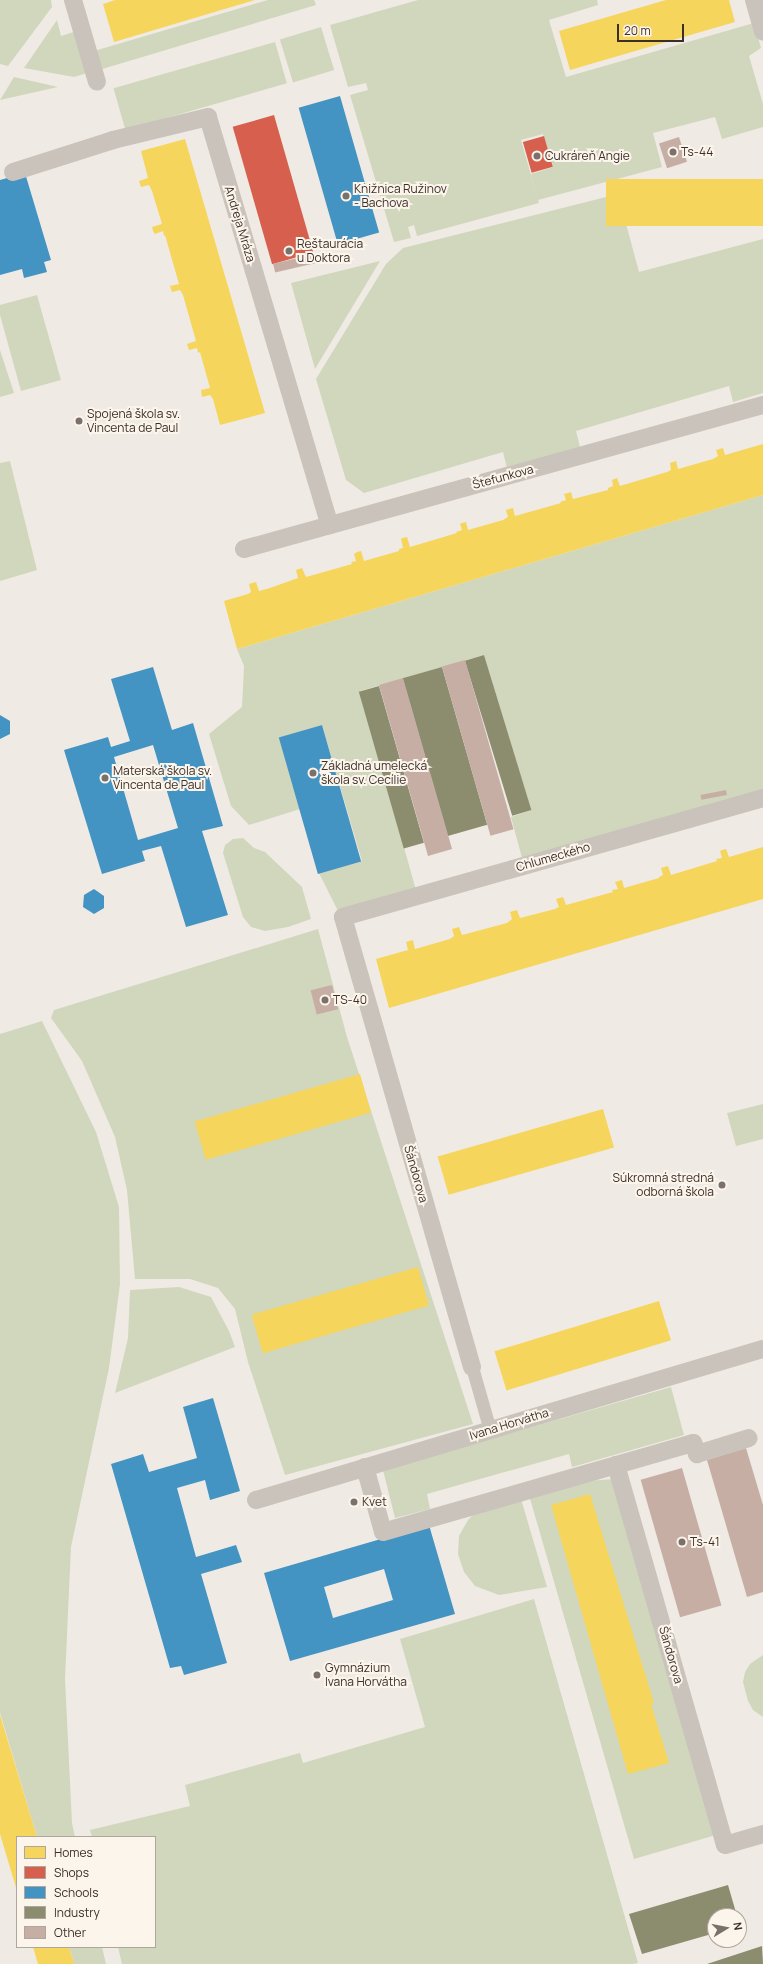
<!DOCTYPE html>
<meta charset="utf-8">
<style>
body{margin:0}
#map{position:relative;width:763px;height:1964px;overflow:hidden;background:#f0eae4;font-family:Manrope,sans-serif}
div>[style]{position:absolute}
.green>*{inset:0;background:#d1d7bc;transform-origin:0 0}
.homes>*{inset:0;background:#f6d55c;transform-origin:0 0}
.shops>*{inset:0;background:#d6604d;transform-origin:0 0}
.schools>*{inset:0;background:#4393c3;transform-origin:0 0}
.industry>*{inset:0;background:#8c8c6e;transform-origin:0 0}
.building>*{inset:0;background:#c6aea4;transform-origin:0 0}
.pedestrian>*{height:13px;margin:-6.5px;padding:0 6.5px;transform-origin:6.5px;border-radius:6.5px;background:#cac3bc}
.minor>*{height:18px;margin:-9px;padding:0 9px;transform-origin:9px;border-radius:9px;background:#cac3bc}
.dots>*{width:11px;height:11px;translate:-50% -50%;box-sizing:border-box;border:2px solid #fcf5ec;border-radius:50%}
span{translate:-50% -50%;white-space:nowrap;text-align:center;line-height:1.15;-webkit-text-stroke:4px #fcf5ec;paint-order:stroke}
.poi-label{font-size:12px;color:#3c2f29}
.left{translate:0 -50%;text-align:left}
.right{translate:-100% -50%;text-align:right}
.street-label{font-size:12px;color:#3c2f29}
.legend{position:absolute;left:16px;top:1836px;width:140px;height:112px;box-sizing:border-box;background:#fcf5ec;border:1px solid #afa69e;margin:0;padding:5px 7px;list-style:none;font-size:12px;color:#3c2f29}
.legend li{display:flex;align-items:center;gap:8px;height:20px}
.legend b{width:20px;border:1px solid #afa69e}
.north{position:absolute;left:707px;top:1908px;width:40px;height:40px;box-sizing:border-box;background:#fcf5ec;border:1px solid #afa69e;border-radius:50%;rotate:80deg;font-size:11px;font-weight:700;line-height:16px;text-align:center;color:#3c2f29}
.north::after{content:'';display:block;margin:auto;width:14px;height:18px;background:#7b706a;clip-path:polygon(50% 0,100% 100%,50% 72%,0 100%)}
.scale{position:absolute;left:617px;top:24px;width:67px;height:18px;box-sizing:border-box;border:2px solid #3c2f29;border-top:0;padding-left:5px;font-size:12px;line-height:14px;white-space:nowrap;color:#3c2f29;-webkit-text-stroke:3px #fcf5ec;paint-order:stroke}
</style>
<div id="map">
<div class="green">
<i style="clip-path:polygon(0 0,51px 0,52px 7px,8px 66px,0 64px)"></i>
<i style="clip-path:polygon(268px 0,314px 0,316px 5px,99px 70px,94px 51px)"></i>
<i style="clip-path:polygon(418px 0,597px 0,598px 5px,549px 20px,566px 77px,754px 23px,761px 48px,749px 56px,763px 104px,763px 127px,722px 139px,715px 117px,653px 133px,662px 167px,538px 200px,531px 174px,553px 167px,543px 134px,521px 140px,539px 203px,417px 236px,414px 225px,408px 227px,411px 238px,394px 242px,350px 95px,368px 90px,366px 83px,348px 87px,330px 25px)"></i>
<i style="clip-path:polygon(57px 20px,61px 36px,74px 32px,87px 73px,74px 77px,24px 68px)"></i>
<i style="left:321px;top:27px;width:45px;height:43px;rotate:73deg"></i>
<i style="left:275px;top:42px;width:43px;height:168px;rotate:74deg"></i>
<i style="clip-path:polygon(14px 77px,58px 87px,0 100px)"></i>
<i style="clip-path:polygon(618px 194px,639px 272px,763px 239px,763px 393px,733px 402px,729px 386px,576px 431px,580px 447px,507px 468px,503px 452px,364px 493px,346px 480px,316px 379px,386px 264px,403px 248px)"></i>
<i style="clip-path:polygon(380px 261px,315px 369px,291px 283px)"></i>
<i style="clip-path:polygon(37px 295px,61px 380px,21px 391px,0 315px,0 305px)"></i>
<i style="clip-path:polygon(0 350px,14px 393px,0 397px)"></i>
<i style="clip-path:polygon(10px 461px,37px 570px,0 581px,0 463px)"></i>
<i style="clip-path:polygon(763px 495px,763px 793px,522px 858px,511px 817px,531px 810px,484px 655px,360px 691px,416px 890px,338px 911px,319px 873px,362px 861px,322px 725px,279px 738px,300px 809px,249px 825px,231px 806px,209px 734px,242px 707px,244px 666px,237px 649px)"></i>
<i style="clip-path:polygon(243px 838px,254px 848px,265px 852px,302px 887px,311px 919px,288px 927px,265px 931px,251px 927px,243px 917px,223px 853px,225px 845px,233px 839px)"></i>
<i style="clip-path:polygon(318px 929px,347px 1037px,473px 1424px,285px 1475px,248px 1362px,235px 1309px,218px 1288px,190px 1279px,135px 1279px,127px 1190px,115px 1137px,82px 1061px,51px 1018px,54px 1010px)"></i>
<i style="clip-path:polygon(42px 1021px,96px 1132px,119px 1207px,120px 1284px,109px 1368px,71px 1547px,65px 1679px,72px 1823px,75px 1837px,37px 1837px,0 1713px,0 1034px)"></i>
<i style="clip-path:polygon(763px 1104px,763px 1139px,736px 1146px,727px 1113px)"></i>
<i style="clip-path:polygon(179px 1287px,211px 1297px,229px 1331px,235px 1347px,115px 1393px,128px 1338px,130px 1290px)"></i>
<i style="clip-path:polygon(671px 1387px,684px 1435px,572px 1467px,569px 1454px,427px 1494px,430px 1509px,395px 1518px,383px 1470px)"></i>
<i style="clip-path:polygon(613px 1479px,716px 1835px,634px 1859px,529px 1495px,576px 1482px)"></i>
<i style="clip-path:polygon(521px 1499px,547px 1587px,499px 1595px,475px 1586px,464px 1572px,458px 1554px,459px 1536px,468px 1520px,474px 1514px)"></i>
<i style="clip-path:polygon(534px 1599px,638px 1963px,633px 1964px,122px 1964px,118px 1947px,155px 1947px,155px 1837px,92px 1837px,90px 1830px,190px 1806px,185px 1785px,300px 1753px,303px 1763px,425px 1727px,400px 1639px)"></i>
<i style="clip-path:polygon(763px 1655px,763px 1717px,753px 1710px,748px 1701px,743px 1682px,745px 1672px,750px 1664px)"></i>
<i style="clip-path:polygon(69px 1947px,102px 1947px,106px 1964px,74px 1964px)"></i>
</div>
<div class="homes">
<i style="clip-path:polygon(115px 0,255px 0,114px 42px,103px 4px)"></i>
<i style="clip-path:polygon(666px 0,729px 0,735px 22px,570px 70px,559px 31px)"></i>
<i style="clip-path:polygon(185px 139px,265px 413px,220px 425px,213px 399px,210px 395px,202px 397px,201px 390px,210px 388px,200px 352px,198px 353px,197px 348px,189px 350px,187px 344px,196px 341px,183px 295px,180px 290px,172px 292px,170px 286px,179px 284px,165px 235px,164px 236px,163px 231px,155px 234px,153px 231px,152px 227px,162px 224px,152px 191px,149px 185px,141px 187px,139px 181px,148px 178px,141px 151px)"></i>
<i style="left:763px;top:179px;width:47px;height:157px;rotate:90deg"></i>
<i style="clip-path:polygon(763px 444px,763px 495px,237px 649px,224px 601px,248px 594px,251px 592px,249px 584px,256px 582px,259px 591px,270px 588px,298px 578px,296px 570px,302px 568px,306px 577px,352px 564px,351px 562px,356px 561px,354px 554px,357px 552px,361px 551px,364px 561px,399px 551px,399px 549px,403px 548px,401px 539px,403px 538px,407px 537px,410px 547px,457px 533px,456px 532px,462px 530px,460px 524px,462px 523px,466px 522px,468px 530px,503px 520px,508px 517px,506px 510px,509px 509px,513px 508px,515px 516px,561px 503px,560px 502px,566px 500px,564px 494px,568px 493px,571px 492px,573px 499px,608px 490px,608px 488px,613px 486px,612px 480px,614px 479px,617px 478px,620px 486px,667px 472px,671px 470px,670px 463px,676px 461px,678px 469px,713px 459px,718px 456px,716px 450px,723px 448px,725px 455px)"></i>
<i style="clip-path:polygon(763px 847px,763px 899px,389px 1008px,376px 959px,408px 950px,406px 942px,413px 940px,415px 949px,450px 939px,454px 936px,452px 929px,459px 927px,462px 935px,507px 923px,512px 919px,510px 912px,513px 911px,517px 910px,520px 918px,555px 909px,559px 907px,556px 899px,563px 897px,566px 905px,613px 892px,612px 890px,618px 889px,615px 882px,622px 880px,624px 888px,659px 878px,659px 877px,663px 875px,661px 868px,668px 866px,671px 875px,717px 861px,716px 859px,722px 858px,720px 851px,722px 850px,726px 849px,729px 857px)"></i>
<i style="left:360px;top:1074px;width:40px;height:172px;rotate:74deg"></i>
<i style="left:603px;top:1109px;width:40px;height:172px;rotate:74deg"></i>
<i style="left:418px;top:1267px;width:40px;height:173px;rotate:74deg"></i>
<i style="left:659px;top:1301px;width:41px;height:172px;rotate:73deg"></i>
<i style="clip-path:polygon(590px 1494px,654px 1703px,651px 1704px,669px 1763px,628px 1774px,551px 1505px)"></i>
<i style="clip-path:polygon(0 1715px,37px 1837px,17px 1837px,17px 1891px,0 1834px)"></i>
<i style="clip-path:polygon(33px 1947px,69px 1947px,74px 1964px,38px 1964px)"></i>
</div>
<div class="shops">
<i style="left:274px;top:115px;width:143px;height:43px;rotate:74deg"></i>
<i style="left:544px;top:136px;width:32px;height:22px;rotate:74deg"></i>
</div>
<div class="schools">
<i style="left:340px;top:96px;width:142px;height:43px;rotate:74deg"></i>
<i style="clip-path:polygon(25px 173px,51px 260px,44px 262px,47px 272px,24px 278px,22px 269px,0 275px,0 180px)"></i>
<i style="clip-path:polygon(evenodd,153px 667px,172px 730px,193px 723px,223px 826px,202px 831px,228px 915px,186px 927px,161px 846px,142px 851px,145px 861px,102px 874px,64px 750px,108px 737px,111px 747px,130px 741px,111px 679px,153px 667px,153px 745px,178px 828px,138px 840px,114px 757px,153px 745px)"></i>
<i style="clip-path:polygon(0 715px,10px 721px,10px 734px,0 739px)"></i>
<i style="left:322px;top:725px;width:142px;height:45px;rotate:74deg"></i>
<i style="clip-path:polygon(94px 889px,104px 896px,104px 908px,94px 914px,83px 907px,84px 895px)"></i>
<i style="clip-path:polygon(213px 1398px,240px 1491px,210px 1500px,205px 1480px,177px 1488px,196px 1557px,236px 1545px,242px 1562px,201px 1574px,227px 1663px,184px 1675px,181px 1666px,170px 1668px,111px 1464px,143px 1454px,149px 1472px,197px 1458px,183px 1407px)"></i>
<i style="clip-path:polygon(evenodd,429px 1525px,455px 1614px,290px 1661px,264px 1573px,429px 1525px,384px 1569px,393px 1600px,333px 1618px,324px 1587px,384px 1569px)"></i>
</div>
<div class="industry">
<i style="left:484px;top:655px;width:162px;height:20px;rotate:73deg"></i>
<i style="left:442px;top:667px;width:164px;height:41px;rotate:74deg"></i>
<i style="left:379px;top:686px;width:163px;height:21px;rotate:74deg"></i>
<i style="clip-path:polygon(728px 1885px,737px 1916px,715px 1916px,715px 1933px,642px 1954px,629px 1914px)"></i>
<i style="clip-path:polygon(762px 1946px,763px 1964px,707px 1964px)"></i>
</div>
<div class="building">
<i style="left:679px;top:137px;width:26px;height:21px;rotate:72deg"></i>
<i style="left:315px;top:254px;width:9px;height:43px;rotate:77deg"></i>
<i style="left:465px;top:660px;width:176px;height:24px;rotate:74deg"></i>
<i style="left:403px;top:678px;width:178px;height:25px;rotate:74deg"></i>
<i style="left:726px;top:790px;width:5px;height:26px;rotate:79deg"></i>
<i style="left:332px;top:985px;width:25px;height:22px;rotate:76deg"></i>
<i style="clip-path:polygon(746px 1448px,763px 1505px,763px 1592px,747px 1597px,707px 1460px)"></i>
<i style="left:682px;top:1468px;width:143px;height:43px;rotate:74deg"></i>
</div>
<div class="pedestrian">
<i style="left:472px;top:1367px;width:66px;rotate:74.1deg"></i>
</div>
<div class="minor">
<i style="left:73px;top:0;width:85px;rotate:73.7deg"></i>
<i style="left:754px;top:0;width:33px;rotate:74deg"></i>
<i style="left:13px;top:172px;width:105px;rotate:-17.7deg"></i>
<i style="left:113px;top:140px;width:98px;rotate:-13.6deg"></i>
<i style="left:208px;top:117px;width:426px;rotate:73.4deg"></i>
<i style="left:244px;top:549px;width:539px;rotate:-15.51deg"></i>
<i style="left:472px;top:1367px;width:468px;rotate:-106deg"></i>
<i style="left:343px;top:917px;width:437px;rotate:-15.8deg"></i>
<i style="left:616px;top:1465px;width:395px;rotate:74deg"></i>
<i style="left:725px;top:1845px;width:40px;rotate:-16deg"></i>
<i style="left:365px;top:1467px;width:67px;rotate:74.5deg"></i>
<i style="left:383px;top:1532px;width:323px;rotate:-16deg"></i>
<i style="left:693px;top:1443px;width:12px;rotate:70deg"></i>
<i style="left:697px;top:1454px;width:54px;rotate:-17.1deg"></i>
<i style="left:256px;top:1500px;width:529px;rotate:-16.59deg"></i>
</div>
<div class="dots">
<i style="left:673px;top:152px;background:#7b706a"></i>
<i style="left:537px;top:156px;background:#7b706a"></i>
<i style="left:346px;top:196px;background:#7b706a"></i>
<i style="left:289px;top:251px;background:#7b706a"></i>
<i style="left:79px;top:421px;background:#7b706a"></i>
<i style="left:313px;top:773px;background:#7b706a"></i>
<i style="left:105px;top:778px;background:#7b706a"></i>
<i style="left:325px;top:1000px;background:#7b706a"></i>
<i style="left:722px;top:1185px;background:#7b706a"></i>
<i style="left:354px;top:1502px;background:#7b706a"></i>
<i style="left:682px;top:1542px;background:#7b706a"></i>
<i style="left:317px;top:1675px;background:#7b706a"></i>
</div>
<div class="poi-label">
<span class="left" style="left:681px;top:152px">Ts-44</span>
<span class="left" style="left:545px;top:156px">Cukráreň Angie</span>
<span class="left" style="left:354px;top:196px">Knižnica Ružinov<br>- Bachova</span>
<span class="left" style="left:297px;top:251px">Reštaurácia<br>u Doktora</span>
<span class="left" style="left:87px;top:421px">Spojená škola sv.<br>Vincenta de Paul</span>
<span class="left" style="left:321px;top:773px">Základná umelecká<br>škola sv. Cecílie</span>
<span class="left" style="left:113px;top:778px">Materská škola sv.<br>Vincenta de Paul</span>
<span class="left" style="left:333px;top:1000px">TS-40</span>
<span class="right" style="left:714px;top:1185px">Súkromná stredná<br>odborná škola</span>
<span class="left" style="left:362px;top:1502px">Kvet</span>
<span class="left" style="left:690px;top:1542px">Ts-41</span>
<span class="left" style="left:325px;top:1675px">Gymnázium<br>Ivana Horvátha</span>
</div>
<div class="street-label">
<span style="left:240px;top:224px;rotate:73deg">Andreja Mráza</span>
<span style="left:503px;top:477px;rotate:-15deg">Štefunkova</span>
<span style="left:553px;top:857px;rotate:-16deg">Chlumeckého</span>
<span style="left:416px;top:1174px;rotate:74deg">Šándorova</span>
<span style="left:509px;top:1424px;rotate:-17deg">Ivana Horvátha</span>
<span style="left:671px;top:1655px;rotate:74deg">Šándorova</span>
</div>
<ul class="legend">
<li><b style="height:11px;background:#f6d55c"></b>Homes</li>
<li><b style="height:11px;background:#d6604d"></b>Shops</li>
<li><b style="height:11px;background:#4393c3"></b>Schools</li>
<li><b style="height:11px;background:#8c8c6e"></b>Industry</li>
<li><b style="height:11px;background:#c6aea4"></b>Other</li>
</ul>
<div class="north">N</div>
<div class="scale">20 m</div>
</div>
